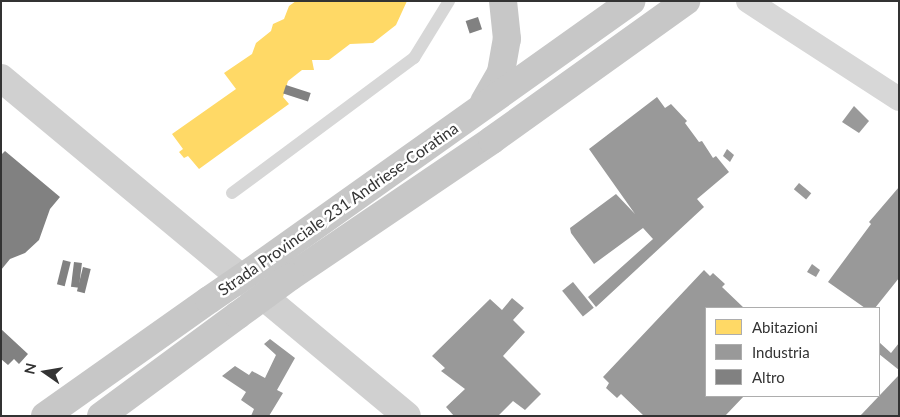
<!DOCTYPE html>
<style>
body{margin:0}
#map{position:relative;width:900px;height:417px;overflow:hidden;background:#fff;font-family:Lato,sans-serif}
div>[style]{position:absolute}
.homes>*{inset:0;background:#ffd966}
.industry>*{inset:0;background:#999;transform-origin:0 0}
.building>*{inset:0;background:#818181;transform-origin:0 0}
.service>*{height:12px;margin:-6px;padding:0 6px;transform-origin:6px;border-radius:6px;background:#d7d7d7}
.minor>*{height:24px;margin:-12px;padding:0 12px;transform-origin:12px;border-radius:12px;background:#d7d7d7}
.secondary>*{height:28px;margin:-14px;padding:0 14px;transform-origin:14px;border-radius:14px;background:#d0d0d0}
.trunk>*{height:28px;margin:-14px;padding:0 14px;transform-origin:14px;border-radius:14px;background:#c7c7c7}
.trunk-bridge>*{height:28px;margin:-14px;padding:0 14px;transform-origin:14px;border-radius:14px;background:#c7c7c7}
span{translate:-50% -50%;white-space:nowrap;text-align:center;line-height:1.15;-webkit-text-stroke:5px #fff;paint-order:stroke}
.street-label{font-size:16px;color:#333}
.frame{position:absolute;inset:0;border:2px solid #333;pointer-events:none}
.legend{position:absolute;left:705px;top:307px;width:175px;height:90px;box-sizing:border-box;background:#fff;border:1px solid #adadad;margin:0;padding:6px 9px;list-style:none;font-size:15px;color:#333}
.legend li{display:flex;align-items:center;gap:10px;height:25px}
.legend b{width:25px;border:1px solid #adadad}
.north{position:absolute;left:20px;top:347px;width:50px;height:50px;-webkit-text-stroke:4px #fff;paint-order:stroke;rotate:283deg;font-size:14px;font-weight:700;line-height:20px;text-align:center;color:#333}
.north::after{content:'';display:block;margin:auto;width:18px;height:22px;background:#333;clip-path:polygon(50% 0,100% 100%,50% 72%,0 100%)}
</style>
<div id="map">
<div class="homes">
<i style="clip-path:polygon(296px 1px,407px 1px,396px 25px,373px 43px,350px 44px,329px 60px,312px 60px,314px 70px,302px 70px,288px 81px,283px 97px,289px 104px,199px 169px,188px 156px,184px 158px,179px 152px,183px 149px,172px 134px,236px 89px,224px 73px,252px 54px,256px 43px,271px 31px,273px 24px,284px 19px,289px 6px)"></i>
</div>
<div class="industry">
<i style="clip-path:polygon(657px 97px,665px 108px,671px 104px,687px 121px,685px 123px,699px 142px,702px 141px,713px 158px,716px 156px,729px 172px,697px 199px,704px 207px,596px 307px,588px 297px,653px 239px,643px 228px,594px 264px,571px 233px,570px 228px,616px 194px,635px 214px,589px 149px)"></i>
<i style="clip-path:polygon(854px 106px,869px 121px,859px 133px,842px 122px)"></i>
<i style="clip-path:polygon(727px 149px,734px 155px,730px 162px,723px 156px)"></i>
<i style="left:799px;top:183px;width:16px;height:8px;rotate:40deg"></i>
<i style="clip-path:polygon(899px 187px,899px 278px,875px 308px,865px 308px,828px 282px,871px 224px,869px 222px)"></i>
<i style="clip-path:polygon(812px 264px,820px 270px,816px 277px,807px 272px)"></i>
<i style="clip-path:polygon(704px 270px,710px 276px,713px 273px,725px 284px,722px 287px,744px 308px,706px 308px,706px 396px,744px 396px,725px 416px,644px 416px,621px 394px,617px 398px,606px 388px,609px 383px,603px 377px)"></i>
<i style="left:573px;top:282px;width:33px;height:14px;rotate:51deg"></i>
<i style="clip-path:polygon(512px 298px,524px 308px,513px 320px,525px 332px,503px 356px,541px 394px,525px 410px,513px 401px,498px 416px,454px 416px,446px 407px,465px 389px,441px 371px,445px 368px,432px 356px,490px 299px,502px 310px)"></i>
<i style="clip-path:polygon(270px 339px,295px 358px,277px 390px,283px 393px,269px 416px,251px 416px,254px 409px,241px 400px,246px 392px,222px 376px,235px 366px,249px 375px,252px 371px,265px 378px,276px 355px,264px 344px)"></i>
<i style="clip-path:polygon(879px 342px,891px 353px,899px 343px,899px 370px,879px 354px)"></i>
<i style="clip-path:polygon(899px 375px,899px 416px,860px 416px)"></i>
</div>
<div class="building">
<i style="left:478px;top:17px;width:13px;height:13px;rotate:72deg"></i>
<i style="left:286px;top:85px;width:26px;height:9px;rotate:18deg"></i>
<i style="clip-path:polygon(5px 151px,60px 197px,50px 209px,39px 240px,25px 253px,10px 259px,1px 270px,1px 155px)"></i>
<i style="left:63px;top:260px;width:8px;height:25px;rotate:14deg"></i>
<i style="left:74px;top:262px;width:8px;height:25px;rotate:7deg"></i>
<i style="left:83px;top:267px;width:8px;height:25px;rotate:14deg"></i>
<i style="clip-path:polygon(1px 329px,28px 354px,19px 364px,14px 359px,8px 365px,1px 359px)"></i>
</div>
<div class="service">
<i style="left:232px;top:193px;width:227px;rotate:-36.6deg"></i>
<i style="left:414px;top:58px;width:67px;rotate:-58.4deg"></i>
</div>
<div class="minor">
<i style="left:748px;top:1px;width:180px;rotate:33deg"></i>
</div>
<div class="secondary">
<i style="left:1px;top:78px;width:528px;rotate:39.78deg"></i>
</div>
<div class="trunk">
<i style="left:484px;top:102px;width:34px;rotate:-60deg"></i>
<i style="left:501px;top:72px;width:34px;rotate:-80deg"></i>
<i style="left:507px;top:39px;width:38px;rotate:-96deg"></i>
<i style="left:263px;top:263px;width:452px;rotate:-35.4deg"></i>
<i style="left:290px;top:277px;width:244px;rotate:-34.1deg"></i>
<i style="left:492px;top:140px;width:239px;rotate:-35.6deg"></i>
<i style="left:45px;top:416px;width:201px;rotate:-35.3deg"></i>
<i style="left:101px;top:416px;width:170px;rotate:-36.4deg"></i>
</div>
<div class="trunk-bridge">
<i style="left:209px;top:300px;width:65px;rotate:-34.4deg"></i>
<i style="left:238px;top:315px;width:64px;rotate:-36.2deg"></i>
</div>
<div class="street-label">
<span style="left:338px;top:209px;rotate:-35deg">Strada Provinciale 231 Andriese-Coratina</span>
</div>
<div class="frame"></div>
<ul class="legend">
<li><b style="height:14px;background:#ffd966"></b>Abitazioni</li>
<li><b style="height:14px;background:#999"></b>Industria</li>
<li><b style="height:14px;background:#818181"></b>Altro</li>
</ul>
<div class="north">N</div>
</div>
